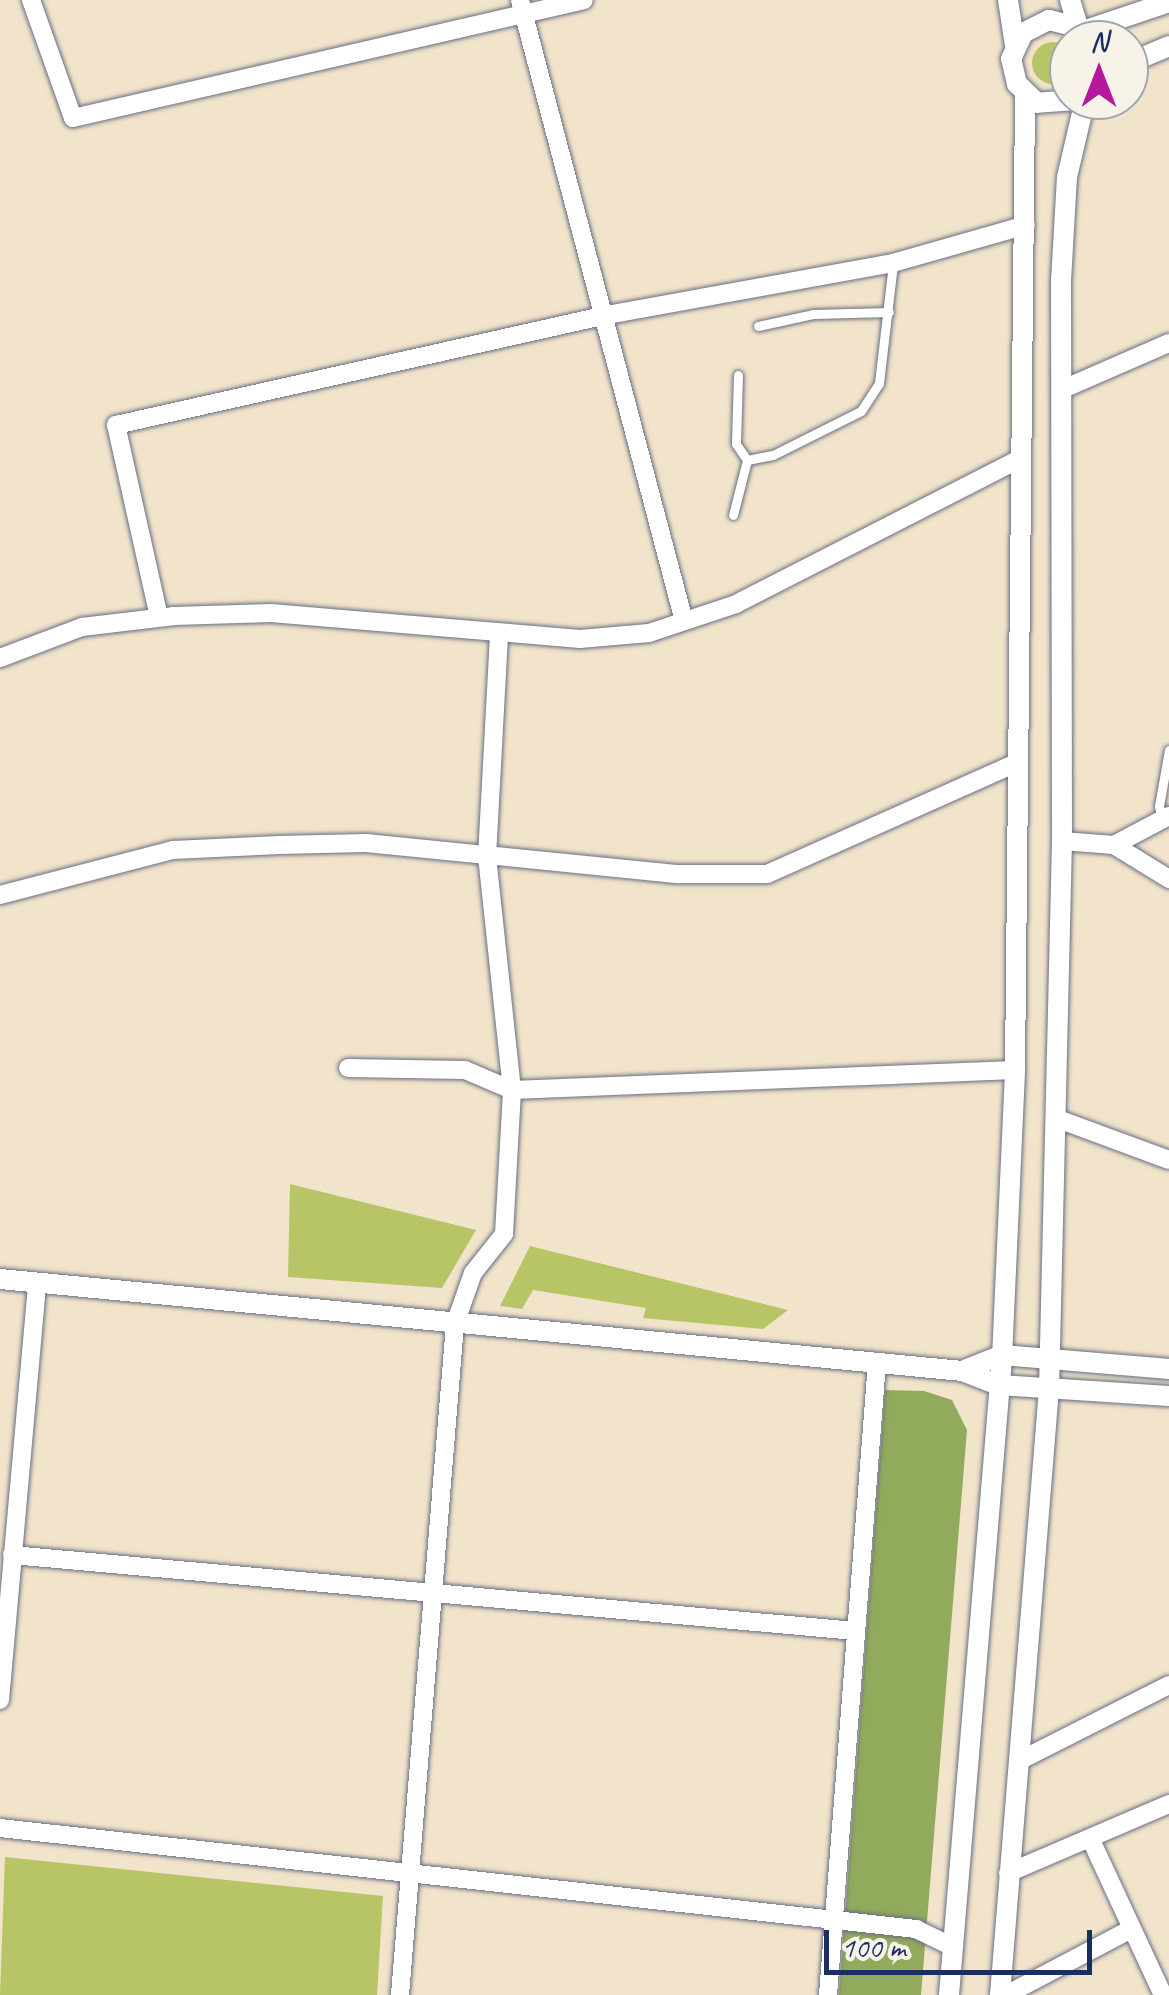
<!DOCTYPE html>
<style>
body{margin:0}
#map{position:relative;width:1169px;height:1995px;overflow:hidden;background:#f2e4ca;font-family:Caveat,sans-serif}
div>[style]{position:absolute}
.green>*{inset:0;background:#b8c567}
.round{border-radius:50%}
.forest>*{inset:0;background:#92aa5c}
.roads{filter:drop-shadow(0 0 2px #666e84) drop-shadow(0 0 2px #666e84)}
.service>*{height:9px;margin:-4.5px;padding:0 4.5px;transform-origin:4.5px;border-radius:4.5px;background:#fff}
.minor>*{height:18px;margin:-9px;padding:0 9px;transform-origin:9px;border-radius:9px;background:#fff}
.tertiary>*{height:20px;margin:-10px;padding:0 10px;transform-origin:10px;border-radius:10px;background:#fff}
span{translate:-50% -50%;white-space:nowrap;text-align:center;line-height:1.15;-webkit-text-stroke:8px #f7f3e8;paint-order:stroke}
.north{position:absolute;left:1049px;top:20px;width:100px;height:100px;box-sizing:border-box;background:#f7f3e8;border:2px solid #9fa5b1;border-radius:50%;rotate:0deg;font-size:28px;font-weight:700;line-height:40px;text-align:center;color:#1b2f5e}
.north::after{content:'';display:block;margin:auto;width:35px;height:45px;background:#b5179e;clip-path:polygon(50% 0,100% 100%,50% 72%,0 100%)}
.scale{position:absolute;left:824px;top:1930px;width:268px;height:45px;box-sizing:border-box;border:5px solid #1b2f5e;border-top:0;padding-left:12px;font-size:30px;line-height:35px;white-space:nowrap;color:#1b2f5e;-webkit-text-stroke:8px #f7f3e8;paint-order:stroke}
</style>
<div id="map">
<div class="green">
<i class="round" style="left:1032px;top:42px;width:42px;height:42px"></i>
<i style="clip-path:polygon(290px 1184px,476px 1230px,442px 1288px,288px 1277px)"></i>
<i style="clip-path:polygon(530px 1246px,788px 1310px,763px 1329px,643px 1318px,646px 1308px,533px 1290px,522px 1309px,500px 1306px)"></i>
<i style="clip-path:polygon(5px 1857px,383px 1896px,377px 1995px,0 1995px)"></i>
</div>
<div class="forest">
<i style="clip-path:polygon(885px 1390px,924px 1391px,952px 1400px,967px 1430px,921px 1995px,839px 1995px)"></i>
</div>
<div class="roads">
<div class="service">
<i style="left:758px;top:326px;width:56px;rotate:-12.3deg"></i>
<i style="left:813px;top:314px;width:76px;rotate:-1.5deg"></i>
<i style="left:738px;top:375px;width:69px;rotate:91.7deg"></i>
<i style="left:736px;top:444px;width:19px;rotate:55deg"></i>
<i style="left:747px;top:460px;width:26px;rotate:-11deg"></i>
<i style="left:773px;top:455px;width:98px;rotate:-26.6deg"></i>
<i style="left:861px;top:411px;width:33px;rotate:-57deg"></i>
<i style="left:879px;top:383px;width:121px;rotate:-83.3deg"></i>
<i style="left:733px;top:515px;width:57px;rotate:-75.7deg"></i>
<i style="left:1162px;top:820px;width:14px;rotate:-102deg"></i>
<i style="left:1159px;top:806px;width:57px;rotate:-79.9deg"></i>
</div>
<div class="minor">
<i style="left:31px;top:0;width:125px;rotate:70.4deg"></i>
<i style="left:73px;top:118px;width:524px;rotate:-13deg"></i>
<i style="left:520px;top:0;width:642px;rotate:75.21deg"></i>
<i style="left:1061px;top:390px;width:118px;rotate:-23.5deg"></i>
<i style="left:159px;top:617px;width:197px;rotate:-102.6deg"></i>
<i style="left:116px;top:425px;width:503px;rotate:-12.63deg"></i>
<i style="left:607px;top:315px;width:291px;rotate:-10.3deg"></i>
<i style="left:893px;top:263px;width:138px;rotate:-15.9deg"></i>
<i style="left:0;top:658px;width:88px;rotate:-20.7deg"></i>
<i style="left:82px;top:627px;width:93px;rotate:-6.8deg"></i>
<i style="left:174px;top:616px;width:97px;rotate:-1.8deg"></i>
<i style="left:271px;top:613px;width:310px;rotate:4.8deg"></i>
<i style="left:580px;top:639px;width:69px;rotate:-5deg"></i>
<i style="left:649px;top:633px;width:92px;rotate:-18.4deg"></i>
<i style="left:736px;top:604px;width:316px;rotate:-27.1deg"></i>
<i style="left:1062px;top:841px;width:52px;rotate:4.4deg"></i>
<i style="left:1114px;top:845px;width:65px;rotate:31.7deg"></i>
<i style="left:1114px;top:845px;width:62px;rotate:-27.8deg"></i>
<i style="left:0;top:895px;width:179px;rotate:-14.6deg"></i>
<i style="left:173px;top:850px;width:106px;rotate:-2.7deg"></i>
<i style="left:279px;top:845px;width:87px;rotate:-1.3deg"></i>
<i style="left:366px;top:843px;width:314px;rotate:5.7deg"></i>
<i style="left:678px;top:874px;width:89px"></i>
<i style="left:767px;top:874px;width:273px;rotate:-24deg"></i>
<i style="left:348px;top:1068px;width:117px;rotate:1deg"></i>
<i style="left:465px;top:1070px;width:51px;rotate:23.1deg"></i>
<i style="left:512px;top:1090px;width:503px;rotate:-2.28deg"></i>
<i style="left:1058px;top:1119px;width:118px;rotate:20.3deg"></i>
<i style="left:12px;top:1555px;width:847px;rotate:5.15deg"></i>
<i style="left:0;top:1700px;width:418px;rotate:-84.9deg"></i>
<i style="left:1019px;top:1761px;width:168px;rotate:-26.9deg"></i>
<i style="left:0;top:1828px;width:922px;rotate:6.29deg"></i>
<i style="left:916px;top:1929px;width:41px;rotate:25.9deg"></i>
<i style="left:1091px;top:1840px;width:171px;rotate:65.1deg"></i>
<i style="left:1008px;top:1873px;width:175px;rotate:-23.2deg"></i>
<i style="left:400px;top:1995px;width:673px;rotate:-85.31deg"></i>
<i style="left:455px;top:1324px;width:54px;rotate:-70.6deg"></i>
<i style="left:473px;top:1273px;width:50px;rotate:-51.5deg"></i>
<i style="left:504px;top:1234px;width:144px;rotate:-86.8deg"></i>
<i style="left:512px;top:1090px;width:234px;rotate:-96.1deg"></i>
<i style="left:487px;top:857px;width:224px;rotate:-86.9deg"></i>
<i style="left:828px;top:1995px;width:634px;rotate:-85.57deg"></i>
<i style="left:1006px;top:1995px;width:141px;rotate:-27.8deg"></i>
</div>
<div class="tertiary">
<i style="left:1008px;top:0;width:47px;rotate:81.3deg"></i>
<i style="left:1070px;top:0;width:28px;rotate:73deg"></i>
<i style="left:1083px;top:31px;width:91px;rotate:-18.6deg"></i>
<i style="left:1129px;top:63px;width:43px;rotate:-23deg"></i>
<i style="left:1076px;top:100px;width:39px;rotate:176deg"></i>
<i style="left:1037px;top:103px;width:28px;rotate:-136deg"></i>
<i style="left:1017px;top:84px;width:26px;rotate:-103deg"></i>
<i style="left:1011px;top:59px;width:29px;rotate:-65deg"></i>
<i style="left:1023px;top:33px;width:29px;rotate:-27deg"></i>
<i style="left:1049px;top:20px;width:30px;rotate:14deg"></i>
<i style="left:1078px;top:27px;width:18px;rotate:47deg"></i>
<i style="left:0;top:1279px;width:966px;rotate:5.46deg"></i>
<i style="left:962px;top:1371px;width:40px;rotate:21deg"></i>
<i style="left:999px;top:1385px;width:170px;rotate:3.7deg"></i>
<i style="left:962px;top:1371px;width:43px;rotate:-21.8deg"></i>
<i style="left:1002px;top:1355px;width:168px;rotate:4.8deg"></i>
<i style="left:949px;top:1995px;width:639px;rotate:-85.24deg"></i>
<i style="left:1002px;top:1358px;width:288px;rotate:-87.4deg"></i>
<i style="left:1015px;top:1070px;width:975px;rotate:-89.41deg"></i>
<i style="left:1000px;top:1995px;width:608px;rotate:-85.38deg"></i>
<i style="left:1049px;top:1389px;width:548px;rotate:-88.64deg"></i>
<i style="left:1062px;top:841px;width:560px;rotate:-90.1deg"></i>
<i style="left:1061px;top:281px;width:104px;rotate:-86.7deg"></i>
<i style="left:1067px;top:177px;width:79px;rotate:-76.8deg"></i>
</div>
</div>
<div class="north">N</div>
<div class="scale">100 m</div>
</div>
